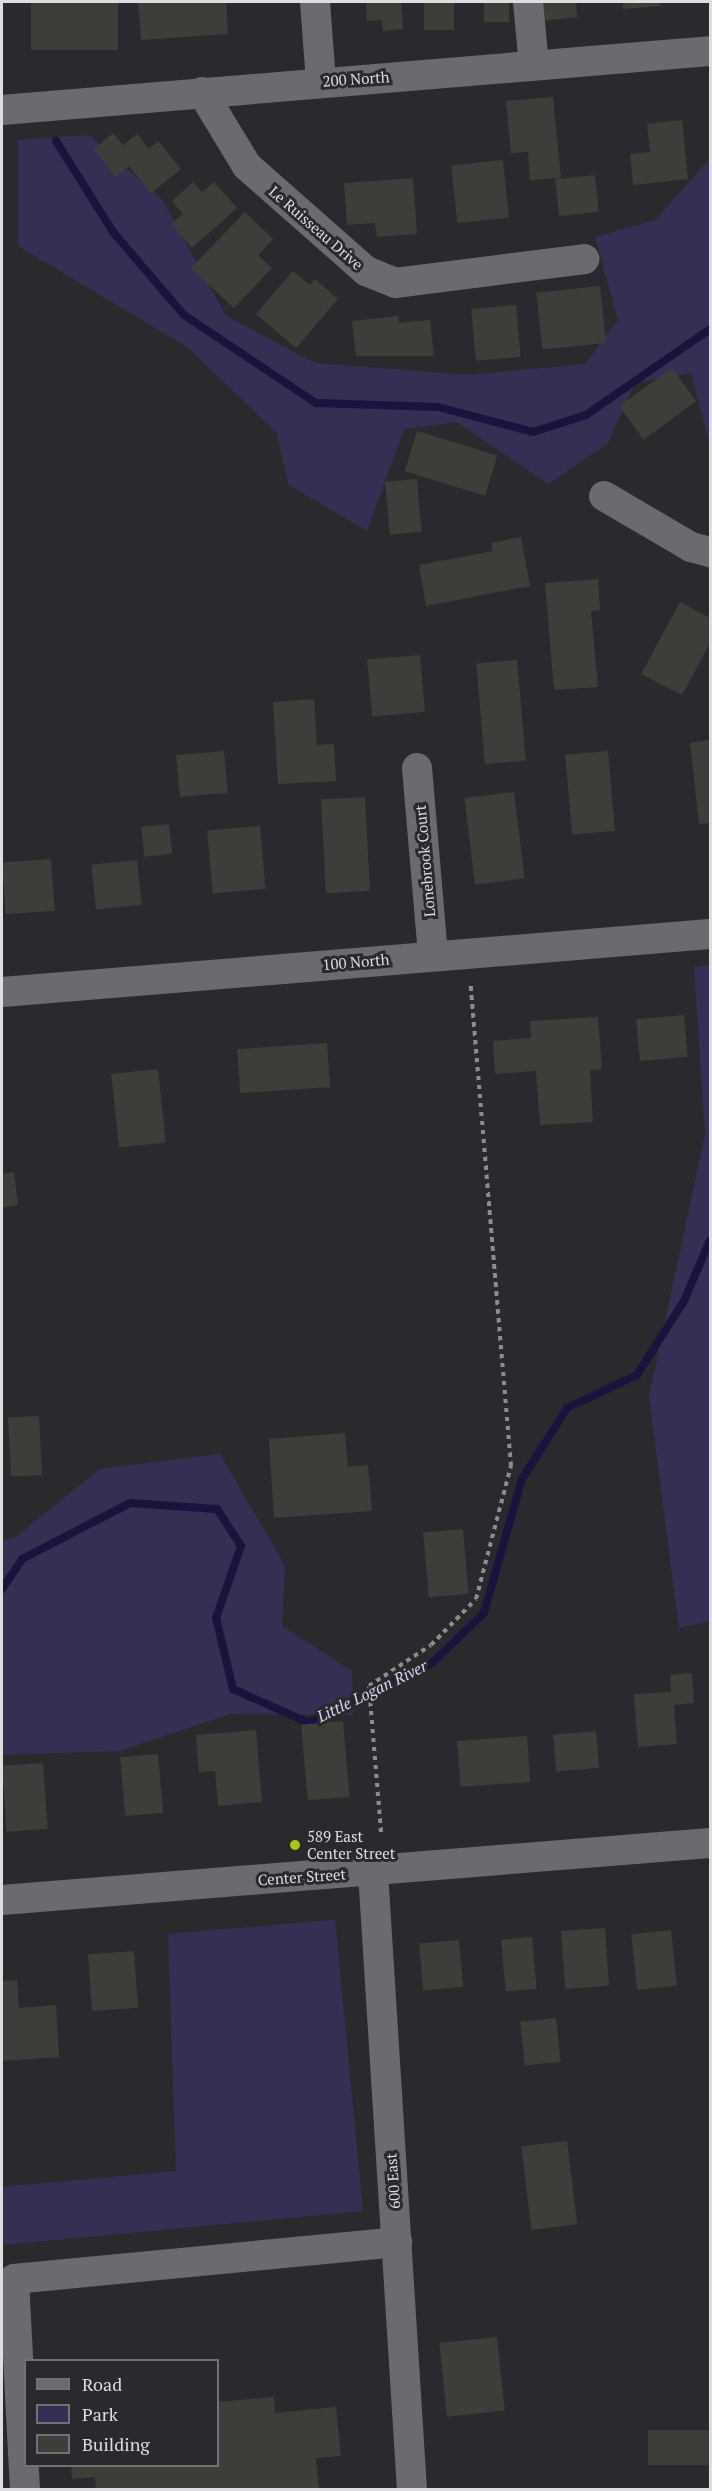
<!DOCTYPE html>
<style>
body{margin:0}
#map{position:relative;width:712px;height:2491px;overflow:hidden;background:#2a2a2e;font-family:"PT Serif",serif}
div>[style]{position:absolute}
.green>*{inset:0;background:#333054}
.stream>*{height:8px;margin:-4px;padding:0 4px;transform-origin:4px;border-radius:4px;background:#1a133e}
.building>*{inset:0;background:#3d3e3a;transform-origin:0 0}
.path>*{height:4px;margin-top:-2px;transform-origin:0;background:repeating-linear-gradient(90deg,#8d8d90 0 4.5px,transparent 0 9px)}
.minor>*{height:30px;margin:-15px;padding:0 15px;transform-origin:15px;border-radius:15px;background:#6a6a6f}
.dots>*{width:16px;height:16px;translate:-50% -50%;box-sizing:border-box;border:3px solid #2a2a2e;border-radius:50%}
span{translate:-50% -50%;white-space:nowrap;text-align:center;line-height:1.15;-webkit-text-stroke:6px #2a2a2e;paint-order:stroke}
.street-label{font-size:15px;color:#dedee1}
.poi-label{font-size:15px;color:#dedee1}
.left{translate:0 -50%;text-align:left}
.water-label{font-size:16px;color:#d6d6f6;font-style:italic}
.frame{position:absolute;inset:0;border:3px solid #dedee1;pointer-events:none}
.legend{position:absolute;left:24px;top:2359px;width:195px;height:108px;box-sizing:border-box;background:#2a2a2e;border:2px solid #727276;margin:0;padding:8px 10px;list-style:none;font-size:18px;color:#dedee1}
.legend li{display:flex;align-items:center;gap:12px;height:30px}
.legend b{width:30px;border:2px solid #727276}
</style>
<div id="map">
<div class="green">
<i style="clip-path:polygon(89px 135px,163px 201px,226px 316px,315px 363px,468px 375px,585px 364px,618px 320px,595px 237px,655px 220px,710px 159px,710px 446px,691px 373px,635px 383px,608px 443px,548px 484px,457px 422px,404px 429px,367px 531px,289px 485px,276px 432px,187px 347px,18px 246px,18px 140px)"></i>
<i style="clip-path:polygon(710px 965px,710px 1621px,679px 1628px,649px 1396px,705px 1135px,694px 967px)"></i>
<i style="clip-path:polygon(220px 1454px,285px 1566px,282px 1626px,352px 1671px,353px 1715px,231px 1714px,119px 1751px,2px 1755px,2px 1541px,14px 1538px,100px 1469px)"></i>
<i style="clip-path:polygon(335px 1920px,363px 2211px,2px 2245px,2px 2187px,176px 2171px,168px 1934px)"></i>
</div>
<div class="stream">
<i style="left:56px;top:141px;width:107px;rotate:57.9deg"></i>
<i style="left:113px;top:232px;width:109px;rotate:49.5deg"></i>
<i style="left:184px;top:315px;width:159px;rotate:33.7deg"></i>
<i style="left:316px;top:403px;width:122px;rotate:1.9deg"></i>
<i style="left:438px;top:407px;width:98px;rotate:14.7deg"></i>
<i style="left:533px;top:432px;width:56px;rotate:-17.8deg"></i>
<i style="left:586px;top:415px;width:151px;rotate:-34.7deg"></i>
<i style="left:2px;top:1589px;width:36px;rotate:-56deg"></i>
<i style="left:22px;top:1559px;width:122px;rotate:-27.4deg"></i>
<i style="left:130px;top:1503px;width:87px;rotate:3.9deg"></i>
<i style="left:217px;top:1509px;width:44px;rotate:57deg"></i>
<i style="left:241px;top:1546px;width:76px;rotate:109.1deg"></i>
<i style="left:216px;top:1618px;width:73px;rotate:76.5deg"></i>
<i style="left:233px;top:1689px;width:83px;rotate:24.1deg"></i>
<i style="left:309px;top:1723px;width:137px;rotate:-26deg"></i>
<i style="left:432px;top:1663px;width:72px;rotate:-43.9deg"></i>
<i style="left:484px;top:1613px;width:139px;rotate:-74.2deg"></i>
<i style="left:522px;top:1479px;width:84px;rotate:-57.6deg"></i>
<i style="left:567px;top:1408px;width:77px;rotate:-25.2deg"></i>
<i style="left:637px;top:1375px;width:88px;rotate:-57.6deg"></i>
<i style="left:684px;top:1301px;width:66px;rotate:-66.9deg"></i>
</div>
<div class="building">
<i style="left:31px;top:2px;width:87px;height:48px"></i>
<i style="clip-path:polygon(138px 2px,226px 2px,228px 34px,141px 40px)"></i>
<i style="clip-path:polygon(366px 2px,401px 2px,403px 29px,383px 31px,382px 20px,367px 21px)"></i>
<i style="left:424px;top:2px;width:30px;height:28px"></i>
<i style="left:484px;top:2px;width:25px;height:20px"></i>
<i style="clip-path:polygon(538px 2px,576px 2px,577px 17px,540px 21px)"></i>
<i style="clip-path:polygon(623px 2px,659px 2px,660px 6px,623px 9px)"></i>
<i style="clip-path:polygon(553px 97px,561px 178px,530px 180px,528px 152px,511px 153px,506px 101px)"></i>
<i style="clip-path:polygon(682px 120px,688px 179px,633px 185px,630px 154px,650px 152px,647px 124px)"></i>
<i style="clip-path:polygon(113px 133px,123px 145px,137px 134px,149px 149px,158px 141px,181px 169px,151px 193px,129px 166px,116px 177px,94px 149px)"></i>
<i style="left:503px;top:160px;width:58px;height:52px;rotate:84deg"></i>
<i style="left:595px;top:175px;width:37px;height:40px;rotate:84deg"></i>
<i style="clip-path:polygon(413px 178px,417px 234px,377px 237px,375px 223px,347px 225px,344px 183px)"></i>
<i style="clip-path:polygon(193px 182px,202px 192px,214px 182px,237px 208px,192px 248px,171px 224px,183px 214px,172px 201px)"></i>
<i style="clip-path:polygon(245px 212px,273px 239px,258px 255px,272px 268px,234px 308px,191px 268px)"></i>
<i style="clip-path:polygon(293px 271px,310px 285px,315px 279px,338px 299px,296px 348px,256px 314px)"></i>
<i style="left:600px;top:286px;width:57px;height:64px;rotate:84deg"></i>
<i style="left:516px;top:305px;width:52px;height:45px;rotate:85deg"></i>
<i style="clip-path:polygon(398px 316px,399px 323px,430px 320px,434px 356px,356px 356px,352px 321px)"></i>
<i style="left:672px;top:368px;width:41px;height:65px;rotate:54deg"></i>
<i style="left:417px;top:431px;width:84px;height:42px;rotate:17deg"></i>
<i style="left:417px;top:479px;width:53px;height:32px;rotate:85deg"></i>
<i style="clip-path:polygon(521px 537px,530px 586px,426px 606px,419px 565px,493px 551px,491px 543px)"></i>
<i style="clip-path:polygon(598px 579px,600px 610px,591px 611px,598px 687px,554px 690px,545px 583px)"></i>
<i style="clip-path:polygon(680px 602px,710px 618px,710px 643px,682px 695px,641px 674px)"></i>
<i style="left:420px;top:655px;width:57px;height:53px;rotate:85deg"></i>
<i style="left:517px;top:660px;width:101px;height:41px;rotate:85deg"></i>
<i style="clip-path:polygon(314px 699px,317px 745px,334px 744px,336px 781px,278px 784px,273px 702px)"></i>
<i style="clip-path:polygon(710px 740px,710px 823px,699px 824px,690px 743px)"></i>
<i style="left:224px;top:751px;width:42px;height:48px;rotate:85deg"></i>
<i style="left:608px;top:751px;width:80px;height:43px;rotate:85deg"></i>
<i style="left:514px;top:792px;width:87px;height:50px;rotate:83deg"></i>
<i style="left:365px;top:797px;width:94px;height:44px;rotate:87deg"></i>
<i style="left:169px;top:824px;width:30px;height:28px;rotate:84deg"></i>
<i style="left:260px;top:826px;width:63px;height:53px;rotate:85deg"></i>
<i style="left:51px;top:859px;width:52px;height:49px;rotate:86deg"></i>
<i style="left:137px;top:860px;width:45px;height:46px;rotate:84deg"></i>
<i style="left:684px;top:1015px;width:42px;height:48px;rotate:85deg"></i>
<i style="clip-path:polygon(598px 1017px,602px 1069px,590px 1070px,593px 1122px,540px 1125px,536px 1071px,495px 1074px,493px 1041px,531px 1038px,530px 1021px)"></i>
<i style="left:327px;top:1043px;width:44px;height:90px;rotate:86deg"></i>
<i style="left:158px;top:1069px;width:74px;height:47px;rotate:84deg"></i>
<i style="clip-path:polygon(14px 1172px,18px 1205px,2px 1208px,2px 1174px)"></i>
<i style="left:39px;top:1416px;width:59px;height:31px;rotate:87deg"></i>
<i style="clip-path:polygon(345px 1433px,348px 1467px,368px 1465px,372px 1511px,274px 1518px,269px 1439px)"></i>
<i style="left:463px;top:1529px;width:65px;height:40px;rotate:85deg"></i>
<i style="clip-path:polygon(692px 1673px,694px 1703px,674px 1705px,677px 1744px,638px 1747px,634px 1694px,671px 1692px,670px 1675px)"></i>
<i style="left:343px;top:1721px;width:76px;height:42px;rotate:85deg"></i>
<i style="clip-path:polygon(256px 1730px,262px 1802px,218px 1806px,215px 1771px,199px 1772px,196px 1735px)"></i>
<i style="left:596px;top:1731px;width:37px;height:43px;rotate:85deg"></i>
<i style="left:527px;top:1736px;width:46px;height:70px;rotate:86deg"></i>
<i style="left:158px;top:1754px;width:59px;height:38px;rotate:85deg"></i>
<i style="left:43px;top:1763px;width:66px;height:41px;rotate:86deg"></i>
<i style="left:605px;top:1928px;width:58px;height:44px;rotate:86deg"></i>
<i style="left:671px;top:1930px;width:56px;height:40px;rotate:84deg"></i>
<i style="left:532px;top:1937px;width:52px;height:31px;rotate:85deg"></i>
<i style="left:459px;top:1940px;width:47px;height:40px;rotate:85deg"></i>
<i style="left:134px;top:1951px;width:57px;height:46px;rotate:86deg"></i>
<i style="clip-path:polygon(17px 1980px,19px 2008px,56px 2005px,59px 2057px,2px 2061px,2px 1981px)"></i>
<i style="left:556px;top:2018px;width:44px;height:36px;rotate:84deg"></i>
<i style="left:567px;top:2141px;width:84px;height:46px;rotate:83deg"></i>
<i style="left:497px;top:2337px;width:74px;height:58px;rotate:84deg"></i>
<i style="clip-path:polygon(274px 2397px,275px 2413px,336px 2407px,341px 2456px,316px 2458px,319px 2490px,96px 2490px,95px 2477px,72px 2479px,71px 2466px,218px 2466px,218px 2402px)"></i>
<i style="left:710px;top:2430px;width:35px;height:62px;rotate:90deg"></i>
</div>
<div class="path">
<i style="left:381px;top:1832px;width:146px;rotate:-94.7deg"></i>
<i style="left:369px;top:1686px;width:74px;rotate:-33.5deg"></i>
<i style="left:431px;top:1645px;width:64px;rotate:-45.6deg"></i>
<i style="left:476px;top:1599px;width:138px;rotate:-75.3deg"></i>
<i style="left:511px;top:1466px;width:482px;rotate:-94.8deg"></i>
</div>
<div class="minor">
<i style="left:315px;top:2px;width:79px;rotate:85.7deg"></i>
<i style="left:528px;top:2px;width:63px;rotate:84.6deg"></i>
<i style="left:202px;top:92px;width:87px;rotate:58.7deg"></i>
<i style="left:247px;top:166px;width:159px;rotate:41.4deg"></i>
<i style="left:366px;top:271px;width:31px;rotate:22deg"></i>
<i style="left:395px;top:283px;width:191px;rotate:-7.2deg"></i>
<i style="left:2px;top:110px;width:710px;rotate:-4.76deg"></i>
<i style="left:604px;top:496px;width:101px;rotate:30.4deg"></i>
<i style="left:691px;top:547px;width:20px;rotate:15deg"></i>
<i style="left:417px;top:768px;width:188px;rotate:85.1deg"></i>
<i style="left:2px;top:992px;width:710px;rotate:-4.68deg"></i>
<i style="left:373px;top:1872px;width:619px;rotate:86.39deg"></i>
<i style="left:2px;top:1900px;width:710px;rotate:-4.6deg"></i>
<i style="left:25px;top:2490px;width:211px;rotate:-93deg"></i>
<i style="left:14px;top:2279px;width:385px;rotate:-5.5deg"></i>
</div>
<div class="dots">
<i style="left:295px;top:1845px;background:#abc716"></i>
</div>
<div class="street-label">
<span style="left:356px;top:79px;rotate:-4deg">200 North</span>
<span style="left:316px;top:228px;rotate:41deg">Le Ruisseau Drive</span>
<span style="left:425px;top:861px;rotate:-95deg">Lonebrook Court</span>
<span style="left:356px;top:962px;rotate:-5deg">100 North</span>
<span style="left:302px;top:1877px;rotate:-4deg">Center Street</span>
<span style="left:393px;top:2181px;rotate:-94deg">600 East</span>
</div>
<div class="poi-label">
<span class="left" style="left:307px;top:1845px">589 East<br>Center Street</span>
</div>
<div class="water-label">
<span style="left:372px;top:1691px;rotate:-26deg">Little Logan River</span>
</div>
<div class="frame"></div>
<ul class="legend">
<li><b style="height:8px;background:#6a6a6f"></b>Road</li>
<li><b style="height:16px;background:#333054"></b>Park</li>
<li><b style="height:16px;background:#3d3e3a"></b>Building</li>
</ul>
</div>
